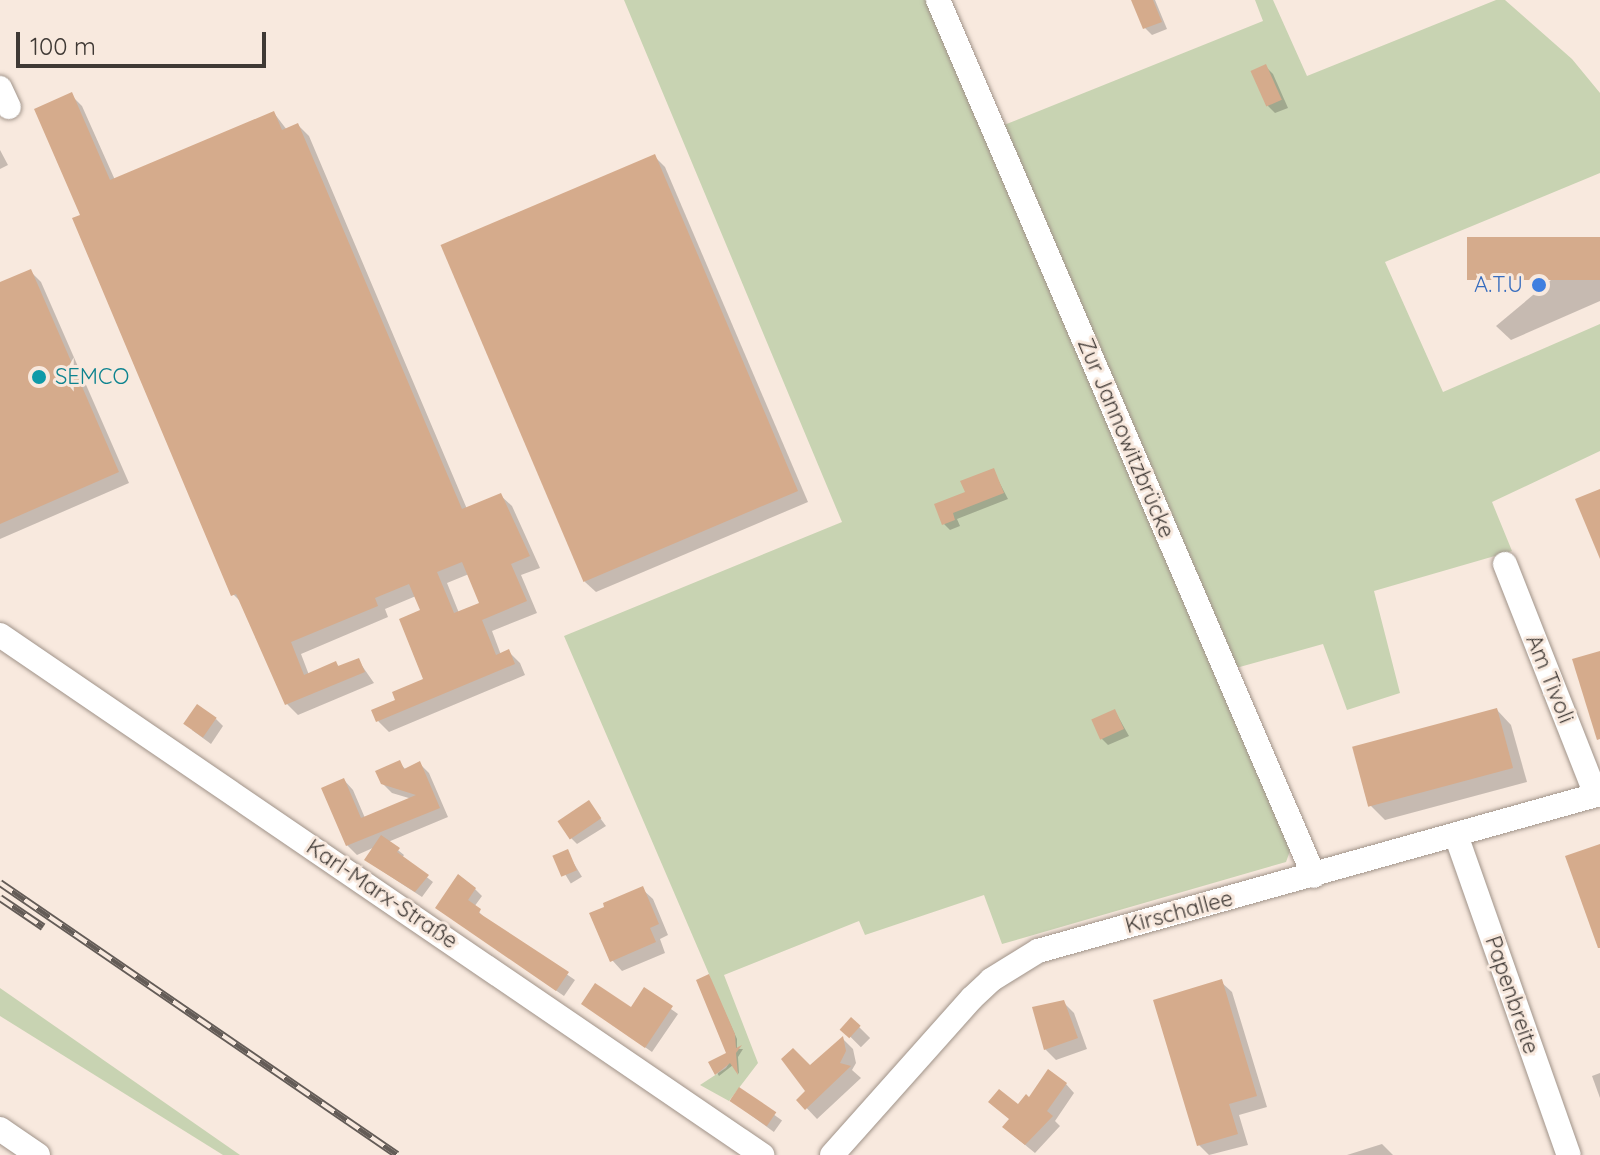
<!DOCTYPE html>
<meta charset="utf-8">
<style>
body{margin:0}
#map{position:relative;width:1600px;height:1155px;overflow:hidden;background:#f8e9de;font-family:Quicksand,sans-serif}
div>[style]{position:absolute}
.green>*{inset:0;background:#c8d3b2}
.shadow>*{inset:0;background:#0003;transform-origin:0 0}
.building>*{inset:0;background:#d5ab8c;transform-origin:0 0}
.roads{filter:drop-shadow(0 0 2px #a09389) drop-shadow(0 0 2px #a09389)}
.minor>*{height:24px;margin:-12px;padding:0 12px;transform-origin:12px;border-radius:12px;background:#fff}
.rail>*{height:8px;margin-top:-4px;transform-origin:0;background:repeating-linear-gradient(90deg,#f8e9de 0 15px,#645c57 0 30px);box-sizing:border-box;border-block:2px solid #645c57}
.dots>*{width:22px;height:22px;translate:-50% -50%;box-sizing:border-box;border:4px solid #f8e9de;border-radius:50%}
span{translate:-50% -50%;white-space:nowrap;text-align:center;line-height:1.15;-webkit-text-stroke:6px #f8e9de;paint-order:stroke}
.shop-label{font-size:22px;color:#366cbe}
.right{translate:-100% -50%;text-align:right}
.culture-label{font-size:22px;color:#0d838f}
.left{translate:0 -50%;text-align:left}
.street-label{font-size:22px;color:#3f3935}
.scale{position:absolute;left:16px;top:32px;width:250px;height:36px;box-sizing:border-box;border:4px solid #3f3935;border-top:0;padding-left:10px;font-size:24px;line-height:28px;white-space:nowrap;color:#3f3935;-webkit-text-stroke:6px #f8e9de;paint-order:stroke}
</style>
<div id="map">
<div class="green">
<i style="clip-path:polygon(624px 0,949px 0,1004px 125px,1263px 21px,1255px 0,1273px 0,1307px 76px,1496px 0,1505px 0,1572px 59px,1600px 93px,1600px 173px,1385px 262px,1443px 392px,1600px 324px,1600px 451px,1492px 502px,1512px 551px,1374px 591px,1400px 693px,1347px 710px,1323px 644px,1218px 673px,1286px 838px,1290px 851px,1286px 862px,1002px 944px,984px 895px,865px 935px,859px 921px,724px 975px,758px 1063px,729px 1101px,700px 1085px,726px 1068px,736px 1053px,709px 974px,564px 636px,842px 522px)"></i>
<i style="clip-path:polygon(0 988px,240px 1155px,223px 1155px,0 1016px)"></i>
</div>
<div class="shadow">
<i style="clip-path:polygon(1133px 0,1155px 0,1167px 29px,1152px 35px,1145px 28px)"></i>
<i style="clip-path:polygon(1266px 67px,1273px 74px,1288px 108px,1275px 113px,1268px 106px)"></i>
<i style="clip-path:polygon(evenodd,71px 95px,82px 106px,115px 180px,274px 113px,287px 130px,298px 125px,309px 136px,467px 509px,500px 495px,512px 506px,540px 568px,521px 575px,537px 613px,492px 631px,501px 655px,509px 652px,520px 663px,525px 675px,389px 732px,378px 721px,426px 680px,423px 611px,416px 596px,385px 609px,388px 617px,301px 654px,309px 675px,336px 663px,340px 668px,358px 660px,374px 683px,298px 715px,287px 704px,243px 604px,233px 594px,82px 216px,71px 95px,469px 574px,482px 604px,459px 613px,447px 583px,469px 574px)"></i>
<i style="clip-path:polygon(0 150px,8px 165px,0 169px)"></i>
<i style="clip-path:polygon(654px 156px,665px 167px,808px 502px,596px 592px,585px 582px)"></i>
<i style="clip-path:polygon(1600px 239px,1600px 301px,1511px 340px,1496px 326px)"></i>
<i style="clip-path:polygon(30px 271px,41px 282px,129px 483px,0 539px,0 284px)"></i>
<i style="clip-path:polygon(993px 470px,1008px 499px,957px 519px,960px 526px,950px 530px,944px 524px,967px 493px)"></i>
<i style="clip-path:polygon(1497px 710px,1511px 725px,1527px 782px,1385px 820px,1370px 805px)"></i>
<i style="clip-path:polygon(1115px 711px,1129px 736px,1108px 745px,1101px 738px)"></i>
<i style="clip-path:polygon(216px 719px,223px 726px,211px 744px,192px 730px)"></i>
<i style="clip-path:polygon(399px 762px,406px 770px,420px 764px,429px 773px,448px 817px,388px 842px,404px 855px,402px 858px,433px 882px,422px 897px,373px 865px,375px 847px,357px 855px,347px 845px,344px 780px,353px 790px,365px 818px,412px 799px,392px 793px,382px 783px)"></i>
<i style="clip-path:polygon(589px 803px,606px 826px,577px 844px,570px 837px)"></i>
<i style="left:567px;top:852px;width:29px;height:13px;rotate:59deg"></i>
<i style="clip-path:polygon(475px 889px,482px 896px,474px 907px,486px 919px,575px 980px,564px 996px,437px 908px)"></i>
<i style="clip-path:polygon(642px 889px,653px 899px,668px 935px,660px 939px,665px 953px,622px 971px,612px 960px)"></i>
<i style="clip-path:polygon(709px 977px,737px 1039px,737px 1049px,743px 1049px,738px 1057px,739px 1074px,733px 1065px,719px 1076px,711px 1063px,728px 1054px)"></i>
<i style="clip-path:polygon(1221px 982px,1232px 992px,1267px 1107px,1239px 1115px,1248px 1145px,1209px 1155px,1199px 1145px)"></i>
<i style="clip-path:polygon(644px 990px,678px 1014px,652px 1052px,583px 1004px,631px 1009px)"></i>
<i style="clip-path:polygon(1063px 1002px,1074px 1013px,1087px 1049px,1056px 1060px,1045px 1049px)"></i>
<i style="left:851px;top:1019px;width:27px;height:13px;rotate:45deg"></i>
<i style="clip-path:polygon(843px 1039px,853px 1049px,856px 1063px,852px 1070px,861px 1078px,817px 1119px,799px 1100px,808px 1092px,810px 1068px)"></i>
<i style="clip-path:polygon(1600px 1073px,1600px 1098px,1592px 1076px)"></i>
<i style="clip-path:polygon(1066px 1084px,1074px 1093px,1055px 1121px,1060px 1126px,1035px 1153px,1014px 1136px,1018px 1107px)"></i>
<i style="left:740px;top:1090px;width:52px;height:14px;rotate:36deg"></i>
<i style="clip-path:polygon(1382px 1144px,1393px 1155px,1347px 1155px)"></i>
</div>
<div class="building">
<i style="clip-path:polygon(1131px 0,1153px 0,1162px 22px,1143px 29px)"></i>
<i style="left:1266px;top:64px;width:39px;height:17px;rotate:66deg"></i>
<i style="clip-path:polygon(evenodd,72px 92px,110px 180px,274px 111px,282px 130px,298px 123px,462px 509px,501px 493px,530px 556px,511px 564px,527px 601px,482px 620px,496px 655px,509px 649px,515px 664px,376px 722px,371px 710px,395px 700px,392px 692px,423px 679px,399px 619px,420px 610px,409px 584px,375px 598px,378px 606px,291px 642px,304px 675px,336px 661px,338px 666px,359px 658px,365px 672px,285px 705px,236px 594px,231px 596px,72px 218px,80px 215px,34px 109px,72px 92px,462px 562px,479px 603px,454px 613px,437px 572px,462px 562px)"></i>
<i style="left:655px;top:154px;width:366px;height:233px;rotate:67deg"></i>
<i style="left:1600px;top:237px;width:43px;height:133px;rotate:90deg"></i>
<i style="clip-path:polygon(31px 269px,119px 472px,0 524px,0 282px)"></i>
<i style="clip-path:polygon(994px 468px,1004px 493px,953px 513px,955px 520px,942px 525px,934px 504px,965px 492px,960px 481px)"></i>
<i style="clip-path:polygon(1600px 489px,1600px 559px,1575px 499px)"></i>
<i style="clip-path:polygon(1600px 651px,1600px 739px,1597px 740px,1572px 659px)"></i>
<i style="left:197px;top:704px;width:24px;height:24px;rotate:35deg"></i>
<i style="left:1497px;top:708px;width:62px;height:150px;rotate:75deg"></i>
<i style="left:1115px;top:709px;width:22px;height:26px;rotate:66deg"></i>
<i style="clip-path:polygon(400px 760px,404px 769px,420px 761px,440px 808px,346px 846px,321px 788px,344px 778px,361px 818px,416px 795px,381px 784px,375px 771px)"></i>
<i style="left:589px;top:800px;width:22px;height:38px;rotate:56deg"></i>
<i style="clip-path:polygon(381px 835px,400px 848px,397px 852px,429px 875px,415px 892px,364px 860px)"></i>
<i style="clip-path:polygon(1600px 844px,1600px 948px,1598px 948px,1565px 856px)"></i>
<i style="left:568px;top:849px;width:23px;height:17px;rotate:67deg"></i>
<i style="clip-path:polygon(458px 874px,476px 888px,468px 900px,481px 909px,479px 913px,569px 972px,556px 991px,435px 908px)"></i>
<i style="clip-path:polygon(643px 886px,659px 924px,650px 928px,656px 942px,610px 962px,589px 913px,604px 907px,603px 903px)"></i>
<i style="clip-path:polygon(709px 974px,735px 1034px,736px 1048px,742px 1045px,736px 1053px,738px 1075px,730px 1063px,715px 1075px,708px 1062px,726px 1053px,696px 980px)"></i>
<i style="clip-path:polygon(1222px 979px,1257px 1096px,1229px 1104px,1238px 1134px,1197px 1146px,1153px 1000px)"></i>
<i style="clip-path:polygon(595px 983px,631px 1007px,644px 987px,673px 1006px,645px 1048px,581px 1004px)"></i>
<i style="clip-path:polygon(1064px 1000px,1078px 1038px,1044px 1050px,1032px 1007px)"></i>
<i style="left:851px;top:1017px;width:13px;height:17px;rotate:42deg"></i>
<i style="clip-path:polygon(843px 1036px,846px 1051px,840px 1063px,851px 1066px,805px 1110px,796px 1100px,805px 1091px,781px 1059px,793px 1048px,810px 1065px)"></i>
<i style="clip-path:polygon(1048px 1069px,1067px 1083px,1047px 1111px,1053px 1116px,1025px 1145px,1002px 1127px,1009px 1119px,988px 1102px,999px 1089px,1018px 1104px,1026px 1094px,1029px 1097px)"></i>
<i style="left:739px;top:1087px;width:45px;height:17px;rotate:34deg"></i>
</div>
<div class="roads">
<div class="minor">
<i style="left:938px;top:0;width:953px;rotate:66.77deg"></i>
<i style="left:0;top:88px;width:21px;rotate:65deg"></i>
<i style="left:1505px;top:564px;width:248px;rotate:68.5deg"></i>
<i style="left:0;top:635px;width:923px;rotate:34.31deg"></i>
<i style="left:1456px;top:835px;width:339px;rotate:70.6deg"></i>
<i style="left:0;top:1129px;width:46px;rotate:34.4deg"></i>
<i style="left:832px;top:1155px;width:210px;rotate:-48.3deg"></i>
<i style="left:972px;top:998px;width:26px;rotate:-43deg"></i>
<i style="left:991px;top:980px;width:55px;rotate:-31.7deg"></i>
<i style="left:1038px;top:951px;width:584px;rotate:-15.61deg"></i>
</div>
</div>
<div class="rail">
<i style="left:0;top:883px;width:481px;rotate:34.4deg"></i>
<i style="left:0;top:898px;width:52px;rotate:34deg"></i>
</div>
<div class="dots">
<i style="left:1539px;top:285px;background:#3f7fe0"></i>
<i style="left:39px;top:377px;background:#0f9aa8"></i>
</div>
<div class="shop-label">
<span class="right" style="left:1523px;top:285px">A.T.U</span>
</div>
<div class="culture-label">
<span class="left" style="left:55px;top:377px">SEMCO</span>
</div>
<div class="street-label">
<span style="left:1126px;top:438px;rotate:67deg">Zur Jannowitzbrücke</span>
<span style="left:1550px;top:679px;rotate:68deg">Am Tivoli</span>
<span style="left:382px;top:894px;rotate:34deg">Karl-Marx-Straße</span>
<span style="left:1179px;top:912px;rotate:-15deg">Kirschallee</span>
<span style="left:1512px;top:995px;rotate:71deg">Papenbreite</span>
</div>
<div class="scale">100 m</div>
</div>
